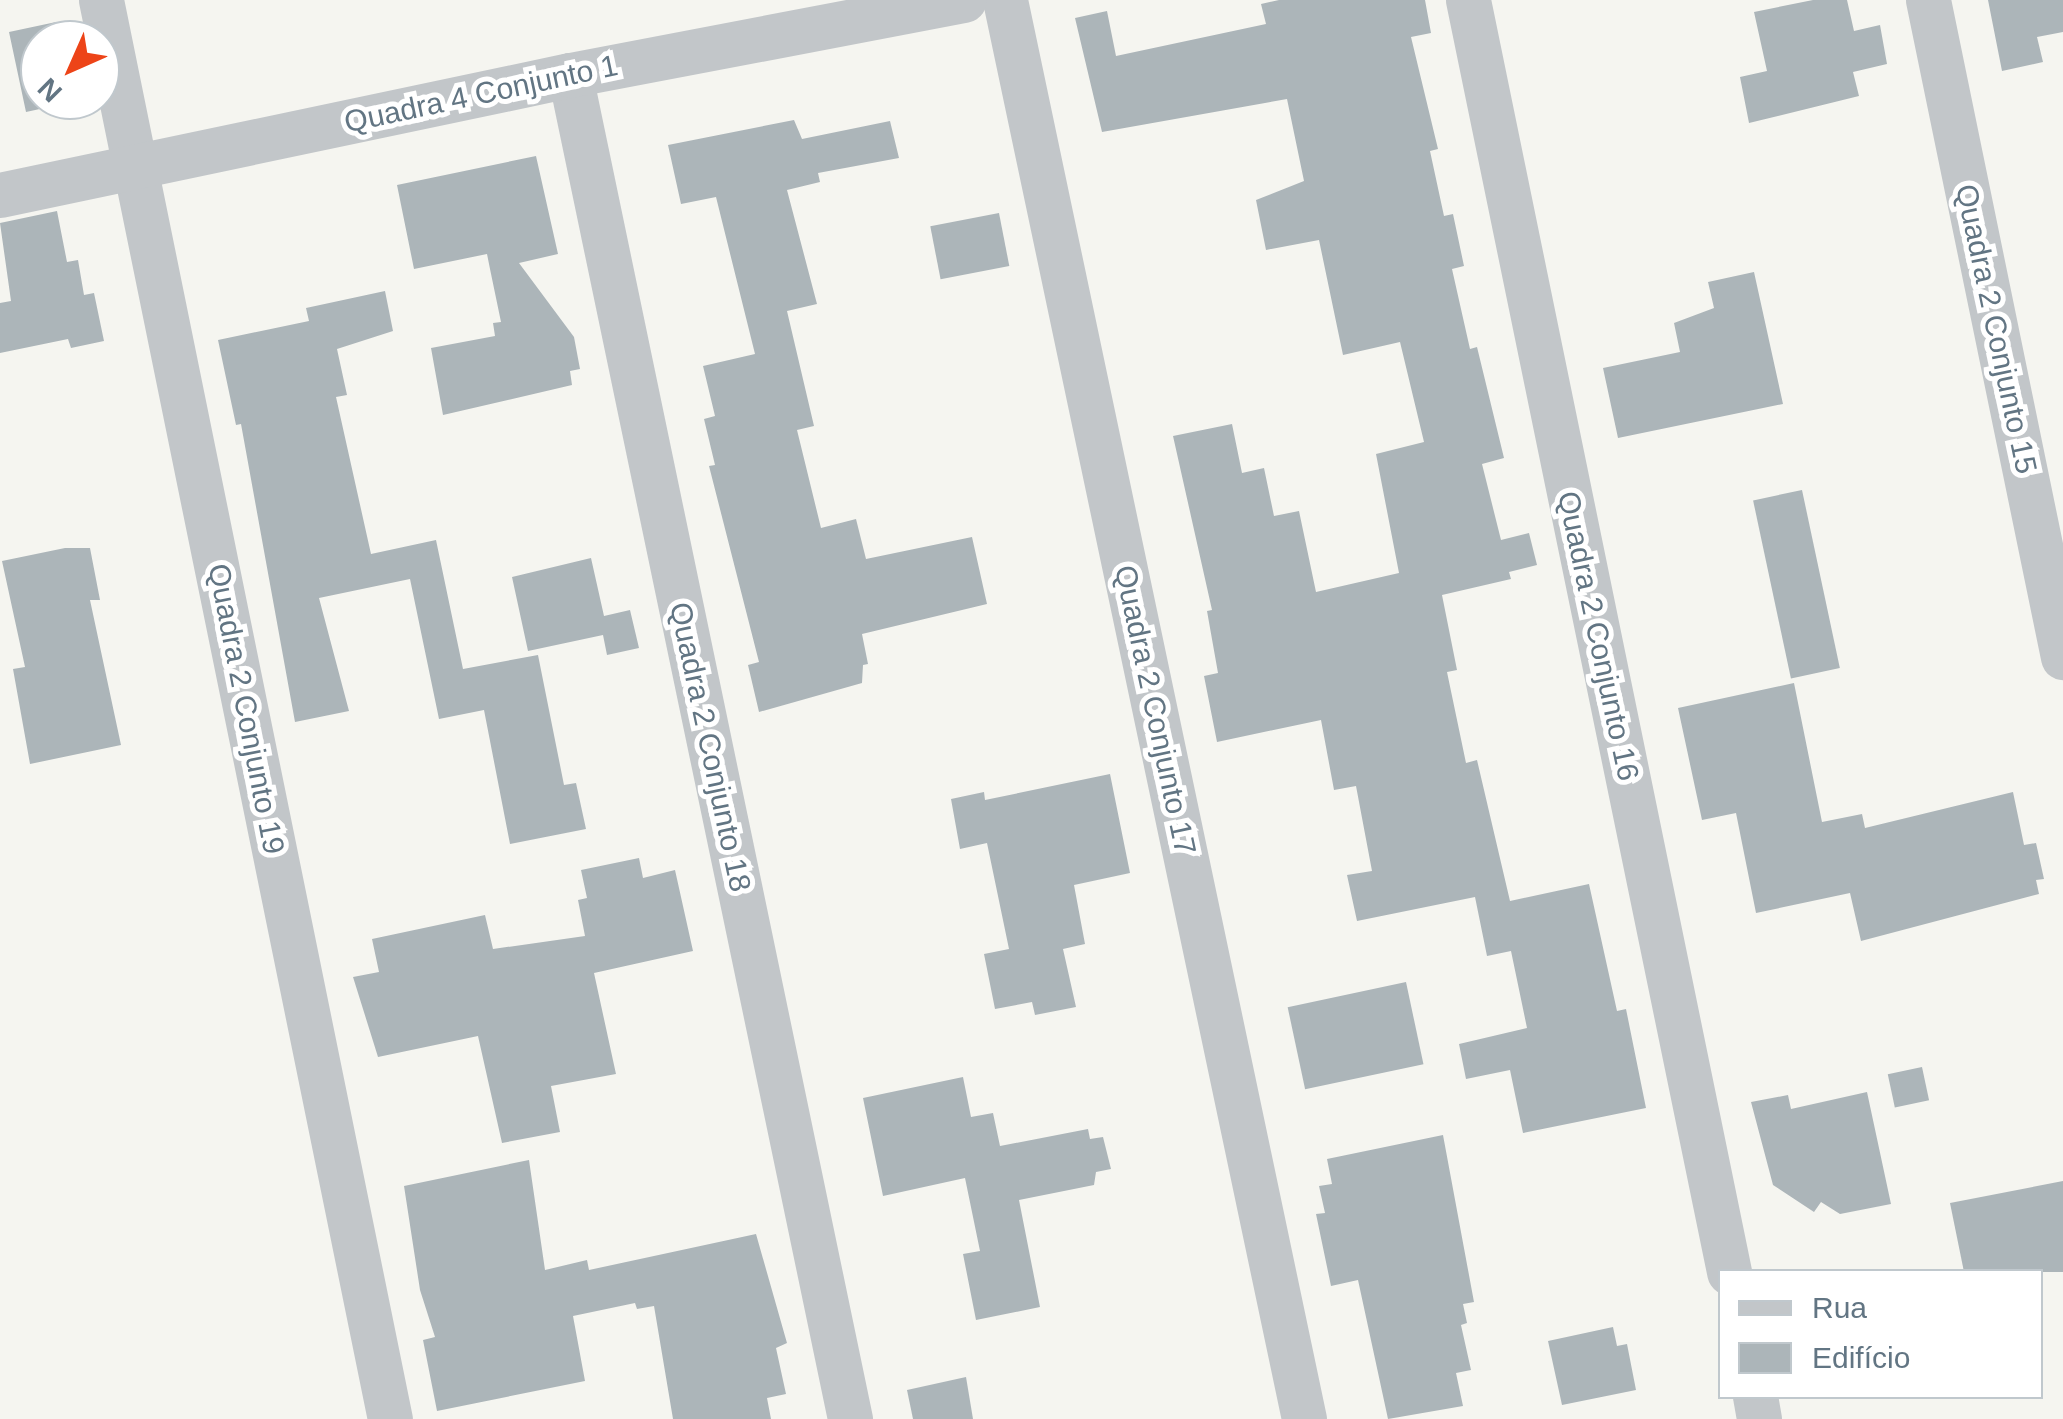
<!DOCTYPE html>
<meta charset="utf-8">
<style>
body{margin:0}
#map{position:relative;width:2063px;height:1419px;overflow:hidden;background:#f5f5f0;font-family:Helvetica,sans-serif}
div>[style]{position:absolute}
.building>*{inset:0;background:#acb5b9;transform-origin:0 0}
.minor>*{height:45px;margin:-22.5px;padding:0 22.5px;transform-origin:22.5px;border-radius:22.5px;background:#c2c6c9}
span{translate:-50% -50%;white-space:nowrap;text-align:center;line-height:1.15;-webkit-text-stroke:10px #fff;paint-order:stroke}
.street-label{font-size:30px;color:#627583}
.legend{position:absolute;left:1718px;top:1269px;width:325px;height:130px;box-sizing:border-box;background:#fff;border:2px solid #c0c8cd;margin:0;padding:12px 18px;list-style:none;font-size:30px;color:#627583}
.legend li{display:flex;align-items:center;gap:20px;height:50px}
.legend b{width:50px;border:2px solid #c0c8cd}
.north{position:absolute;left:20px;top:20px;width:100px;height:100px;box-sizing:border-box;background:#fff;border:2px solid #c0c8cd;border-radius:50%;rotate:225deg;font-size:28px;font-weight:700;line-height:40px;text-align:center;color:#627583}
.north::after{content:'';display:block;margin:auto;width:35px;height:45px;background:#ed4418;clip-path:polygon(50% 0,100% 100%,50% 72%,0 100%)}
</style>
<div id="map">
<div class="building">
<i style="clip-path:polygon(1279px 0,1425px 0,1431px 33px,1411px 37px,1438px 149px,1430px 151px,1444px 216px,1453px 214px,1464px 266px,1452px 269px,1470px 349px,1477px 347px,1504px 458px,1482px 464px,1501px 540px,1529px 533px,1537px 565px,1509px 572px,1511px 579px,1442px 595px,1457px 670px,1447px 672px,1466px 763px,1477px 760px,1510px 901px,1589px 884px,1617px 1011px,1626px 1009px,1646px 1108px,1523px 1133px,1510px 1070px,1466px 1079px,1459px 1044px,1527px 1028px,1511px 951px,1487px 956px,1475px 897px,1357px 921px,1347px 875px,1372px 871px,1356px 786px,1334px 790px,1321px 720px,1217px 742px,1204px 676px,1218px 673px,1207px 611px,1212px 610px,1173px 436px,1232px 424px,1242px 473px,1264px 468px,1274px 516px,1299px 511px,1316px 592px,1399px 573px,1376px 454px,1424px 442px,1400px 342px,1343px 355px,1319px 240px,1266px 250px,1256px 200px,1304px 181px,1287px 99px,1102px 132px,1075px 18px,1107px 11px,1116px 56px,1266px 24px,1261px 4px)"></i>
<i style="clip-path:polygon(1813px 0,1847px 0,1854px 31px,1880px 25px,1887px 64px,1853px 72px,1859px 96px,1749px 123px,1740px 77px,1767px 71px,1754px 12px)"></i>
<i style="clip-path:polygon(1988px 0,2063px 0,2063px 32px,2037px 37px,2043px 62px,2002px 71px)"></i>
<i style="clip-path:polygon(56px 22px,59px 40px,40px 40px,40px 100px,72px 102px,26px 112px,9px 32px)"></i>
<i style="clip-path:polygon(794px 120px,802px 139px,890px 121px,899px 158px,818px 173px,820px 182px,787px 190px,817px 304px,787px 311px,814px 426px,797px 430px,821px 528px,856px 519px,866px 559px,972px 537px,987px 604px,862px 634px,868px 664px,863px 665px,862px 683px,759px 712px,748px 665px,759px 662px,709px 466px,715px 465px,704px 419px,715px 416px,703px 366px,755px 354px,716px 197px,681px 204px,668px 145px)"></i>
<i style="clip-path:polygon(536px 156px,558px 254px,519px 263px,574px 337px,580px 369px,570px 371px,572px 385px,443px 415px,431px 348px,495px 336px,493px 323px,501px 322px,490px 269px,487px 254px,414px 269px,397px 185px)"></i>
<i style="clip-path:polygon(57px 211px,67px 262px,78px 260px,84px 295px,94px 293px,104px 341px,71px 348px,68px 339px,0 353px,0 303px,11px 301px,0 223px)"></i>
<i style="left:999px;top:213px;width:54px;height:70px;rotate:79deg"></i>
<i style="clip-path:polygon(1754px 272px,1783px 404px,1618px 438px,1603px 368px,1680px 352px,1674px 323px,1714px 308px,1708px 282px)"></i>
<i style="clip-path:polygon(385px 291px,393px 331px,337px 349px,347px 395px,336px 397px,371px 554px,436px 540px,463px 669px,538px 655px,564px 785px,576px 783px,586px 829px,510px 844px,484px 710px,439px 719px,410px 579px,319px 598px,349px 711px,295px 722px,241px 424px,236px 425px,218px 340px,309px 321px,306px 308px)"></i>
<i style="left:1802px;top:490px;width:182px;height:50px;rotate:78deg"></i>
<i style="clip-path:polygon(65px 548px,90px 548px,100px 600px,90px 600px,121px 745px,30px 764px,13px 669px,25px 667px,2px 561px)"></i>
<i style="clip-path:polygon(591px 558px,604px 616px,630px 610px,639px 648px,607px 655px,603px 635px,528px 651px,512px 577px)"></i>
<i style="clip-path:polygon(1794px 683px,1822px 822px,1862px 814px,1865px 828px,2013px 792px,2024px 845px,2036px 843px,2044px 879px,2036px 880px,2039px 894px,1861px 941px,1850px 893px,1756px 913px,1736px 813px,1702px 820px,1678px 708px)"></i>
<i style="clip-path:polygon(1110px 774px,1130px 873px,1074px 885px,1085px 944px,1063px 949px,1076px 1007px,1035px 1015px,1032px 1002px,995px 1009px,984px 954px,1009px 949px,987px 843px,960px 849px,951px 799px,984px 792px,985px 800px)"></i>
<i style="clip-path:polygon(639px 858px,643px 878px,675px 870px,693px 951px,594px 973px,616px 1074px,551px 1086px,560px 1132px,502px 1143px,478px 1036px,378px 1057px,353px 977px,379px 972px,372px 939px,485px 915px,493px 949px,585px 936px,578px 900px,587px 898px,581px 870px)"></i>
<i style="left:1406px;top:982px;width:84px;height:121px;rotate:78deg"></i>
<i style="left:1922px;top:1067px;width:34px;height:35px;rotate:78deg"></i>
<i style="clip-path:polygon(963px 1077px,971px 1117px,993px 1113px,1000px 1146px,1088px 1129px,1090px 1139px,1103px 1137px,1111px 1169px,1096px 1172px,1094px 1185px,1019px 1200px,1040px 1307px,976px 1320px,963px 1254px,980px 1251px,965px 1178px,883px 1196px,863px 1098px)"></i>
<i style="clip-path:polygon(1867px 1092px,1891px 1204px,1840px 1214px,1821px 1202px,1814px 1212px,1773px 1185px,1751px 1102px,1788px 1095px,1791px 1109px)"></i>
<i style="clip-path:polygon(1443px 1135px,1474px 1302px,1463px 1304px,1467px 1323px,1461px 1325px,1471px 1370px,1456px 1373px,1463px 1406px,1388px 1419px,1358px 1280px,1331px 1286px,1316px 1214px,1325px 1213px,1319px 1186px,1332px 1184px,1327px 1159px)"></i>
<i style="clip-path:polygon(529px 1160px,545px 1270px,587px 1260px,589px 1270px,756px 1234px,787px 1343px,776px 1348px,786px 1394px,767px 1398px,771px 1419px,673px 1419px,654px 1306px,637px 1309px,635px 1303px,573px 1316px,585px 1381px,437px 1411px,423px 1340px,435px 1337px,420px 1290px,404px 1186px)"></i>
<i style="clip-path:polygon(2063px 1181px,2063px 1272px,1964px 1272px,1950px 1203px)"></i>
<i style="clip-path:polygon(1613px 1327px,1617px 1346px,1627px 1344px,1636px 1390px,1562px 1405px,1548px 1341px)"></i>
<i style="clip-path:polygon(966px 1377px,973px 1419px,913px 1419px,907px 1390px)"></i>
</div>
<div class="minor">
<i style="left:101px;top:0;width:1448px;rotate:78.49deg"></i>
<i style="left:1005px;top:0;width:1450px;rotate:78.1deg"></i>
<i style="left:1468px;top:0;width:1299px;rotate:78.4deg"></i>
<i style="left:1928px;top:0;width:671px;rotate:78.39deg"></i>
<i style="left:570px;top:75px;width:1373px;rotate:78.23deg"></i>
<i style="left:0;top:195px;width:582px;rotate:-11.89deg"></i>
<i style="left:570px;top:75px;width:401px;rotate:-10.8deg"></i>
<i style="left:1755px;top:1396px;width:23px;rotate:80deg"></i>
</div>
<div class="street-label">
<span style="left:481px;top:94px;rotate:-12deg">Quadra 4 Conjunto 1</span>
<span style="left:1996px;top:329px;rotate:78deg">Quadra 2 Conjunto 15</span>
<span style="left:1598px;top:636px;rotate:78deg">Quadra 2 Conjunto 16</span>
<span style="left:246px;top:709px;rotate:79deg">Quadra 2 Conjunto 19</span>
<span style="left:1155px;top:710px;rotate:78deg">Quadra 2 Conjunto 17</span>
<span style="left:710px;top:747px;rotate:78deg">Quadra 2 Conjunto 18</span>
</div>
<ul class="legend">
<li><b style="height:12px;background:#c2c6c9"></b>Rua</li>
<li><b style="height:28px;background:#acb5b9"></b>Edifício</li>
</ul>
<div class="north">N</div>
</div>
